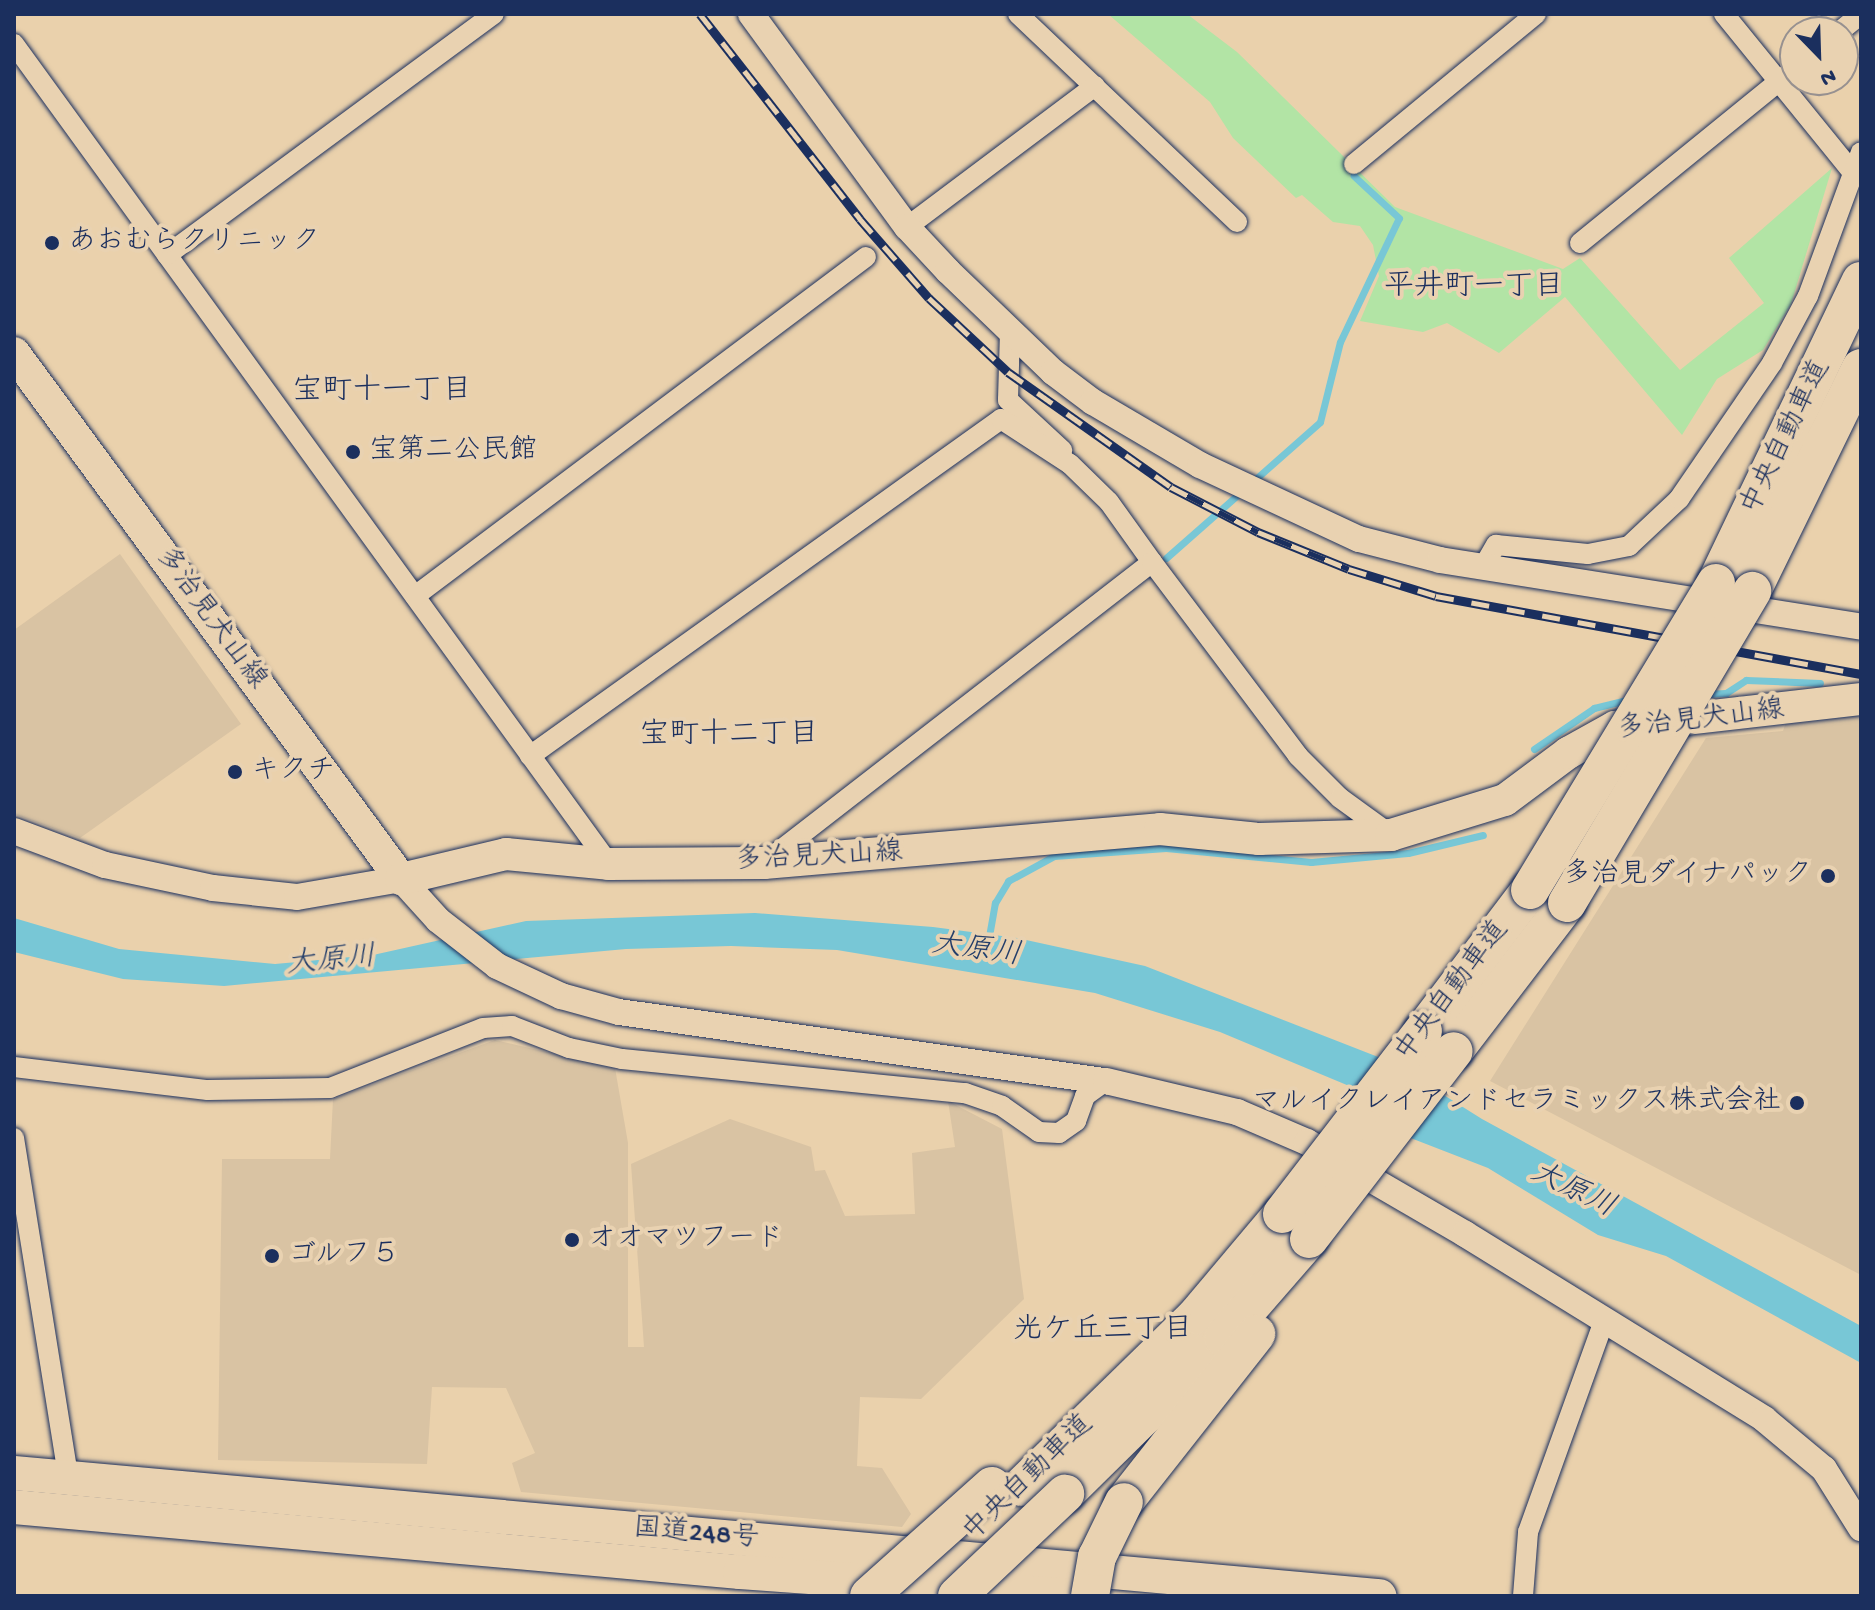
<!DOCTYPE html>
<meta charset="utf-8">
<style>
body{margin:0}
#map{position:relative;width:1875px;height:1610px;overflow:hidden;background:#ead1ac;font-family:"Gochi Hand","Klee One",sans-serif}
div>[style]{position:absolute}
.built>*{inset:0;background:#d9c3a3}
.green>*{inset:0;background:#b2e4a5}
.water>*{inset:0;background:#78c7d6}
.stream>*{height:7px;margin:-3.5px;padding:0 3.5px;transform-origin:3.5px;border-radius:3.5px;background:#78c7d6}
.roads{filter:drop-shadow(0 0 2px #1b2f5e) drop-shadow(0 0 2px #1b2f5e)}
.minor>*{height:20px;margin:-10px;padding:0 10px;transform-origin:10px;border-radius:10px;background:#e9d2b1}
.tertiary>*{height:26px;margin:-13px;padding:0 13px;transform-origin:13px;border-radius:13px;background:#e9d2b1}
.primary>*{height:32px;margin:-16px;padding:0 16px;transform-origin:16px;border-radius:16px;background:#e9d2b1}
.trunk>*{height:34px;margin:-17px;padding:0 17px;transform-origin:17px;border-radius:17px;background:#e9d2b1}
.motorway>*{height:38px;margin:-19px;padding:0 19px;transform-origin:19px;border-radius:19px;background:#e9d2b1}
.rail>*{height:9px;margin-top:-4.5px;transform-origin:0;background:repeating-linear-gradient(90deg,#e9d2b1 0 18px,#1b2f5e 0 36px);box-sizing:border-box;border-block:2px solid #1b2f5e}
.bridges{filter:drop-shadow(0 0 2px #1b2f5e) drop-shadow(0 0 2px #1b2f5e)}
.motorway-bridge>*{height:38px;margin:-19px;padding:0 19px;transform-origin:19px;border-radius:19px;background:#e9d2b1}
.dots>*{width:22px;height:22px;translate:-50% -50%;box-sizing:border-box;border:4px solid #e9d2b1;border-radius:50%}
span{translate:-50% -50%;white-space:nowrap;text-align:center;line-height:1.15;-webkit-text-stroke:8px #e9d2b1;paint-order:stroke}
.poi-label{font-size:28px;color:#1b2f5e}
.left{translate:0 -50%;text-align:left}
.right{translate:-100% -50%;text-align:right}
.street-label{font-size:28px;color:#1b2f5e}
.neighbourhood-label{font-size:30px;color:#1b2f5e}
.water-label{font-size:30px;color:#243e6a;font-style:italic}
.frame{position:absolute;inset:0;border:16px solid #1b2f5e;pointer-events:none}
.north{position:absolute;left:1779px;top:16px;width:80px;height:80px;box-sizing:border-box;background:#e9d2b1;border:2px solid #979190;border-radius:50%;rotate:157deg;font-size:22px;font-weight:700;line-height:32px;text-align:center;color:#1b2f5e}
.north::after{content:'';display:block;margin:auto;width:28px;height:36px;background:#1b2f5e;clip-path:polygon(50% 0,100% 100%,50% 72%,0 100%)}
</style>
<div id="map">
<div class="built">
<i style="clip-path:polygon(120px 554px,241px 724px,80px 838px,14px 814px,14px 630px)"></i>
<i style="clip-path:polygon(1861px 714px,1861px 1275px,1490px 1081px,1706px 738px,1783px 731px,1786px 722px)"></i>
<i style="clip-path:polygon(495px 1040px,615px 1068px,628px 1143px,628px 1347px,644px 1347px,631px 1164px,730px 1119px,811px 1147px,815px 1171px,825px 1170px,845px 1216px,915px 1214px,912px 1153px,955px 1147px,948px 1101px,1002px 1129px,1024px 1299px,921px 1399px,860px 1397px,857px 1466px,882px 1468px,911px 1514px,902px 1527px,521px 1492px,512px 1463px,535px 1453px,506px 1388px,432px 1387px,427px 1464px,218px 1460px,222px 1159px,330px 1159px,333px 1099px)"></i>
</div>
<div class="green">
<i style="clip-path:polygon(1108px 14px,1187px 14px,1237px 52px,1395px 207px,1563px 269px,1580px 258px,1680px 370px,1764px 303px,1729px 258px,1832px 168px,1791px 304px,1763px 350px,1717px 379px,1682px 435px,1565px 297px,1499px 353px,1447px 323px,1423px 332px,1360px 321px,1379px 276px,1373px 245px,1360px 226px,1333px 222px,1302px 195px,1296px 198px,1233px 138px,1210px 102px)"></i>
</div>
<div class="water">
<i style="clip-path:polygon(755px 913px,933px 927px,1017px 938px,1145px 966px,1391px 1062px,1482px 1119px,1861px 1326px,1861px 1363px,1666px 1256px,1598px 1235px,1488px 1168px,1390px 1130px,1354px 1088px,1220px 1032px,1095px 993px,837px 950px,731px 946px,626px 949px,224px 986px,123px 979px,14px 952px,14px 918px,119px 949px,275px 964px,373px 955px,526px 921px)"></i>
</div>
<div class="stream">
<i style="left:1251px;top:483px;width:92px;rotate:-41.5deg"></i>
<i style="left:1320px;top:422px;width:82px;rotate:-76deg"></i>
<i style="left:1340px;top:342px;width:137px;rotate:-64.6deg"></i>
<i style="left:1399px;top:218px;width:62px;rotate:-137deg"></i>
<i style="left:1166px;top:558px;width:101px;rotate:-41.4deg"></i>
<i style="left:1706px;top:694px;width:20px;rotate:-3deg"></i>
<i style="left:1726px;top:693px;width:24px;rotate:-33deg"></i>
<i style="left:1746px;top:680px;width:74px;rotate:2.3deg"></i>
<i style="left:1534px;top:749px;width:73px;rotate:-34.3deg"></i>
<i style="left:1594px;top:708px;width:37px;rotate:-14deg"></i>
<i style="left:988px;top:942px;width:40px;rotate:-80deg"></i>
<i style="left:995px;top:903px;width:26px;rotate:-59deg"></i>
<i style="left:1008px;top:881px;width:52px;rotate:-28.5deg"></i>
<i style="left:1054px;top:856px;width:112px;rotate:-4.1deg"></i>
<i style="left:1166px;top:848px;width:146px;rotate:5.5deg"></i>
<i style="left:1311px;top:862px;width:97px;rotate:-5.3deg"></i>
<i style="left:1408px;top:853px;width:77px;rotate:-13.5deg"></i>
</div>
<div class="roads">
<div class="minor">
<i style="left:1018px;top:14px;width:302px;rotate:43.5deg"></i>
<i style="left:1724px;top:14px;width:205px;rotate:50.9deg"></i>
<i style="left:1839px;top:32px;width:19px;rotate:-39deg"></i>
<i style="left:14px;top:44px;width:1013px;rotate:54.03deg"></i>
<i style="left:1354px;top:164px;width:236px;rotate:-39.5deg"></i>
<i style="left:907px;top:227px;width:235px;rotate:-36.9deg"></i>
<i style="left:1580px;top:243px;width:277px;rotate:-39.1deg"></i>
<i style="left:167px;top:255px;width:406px;rotate:-36.4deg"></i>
<i style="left:1010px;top:332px;width:68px;rotate:91.7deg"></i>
<i style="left:1008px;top:400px;width:74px;rotate:42.8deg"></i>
<i style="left:1482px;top:569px;width:28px;rotate:-60deg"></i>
<i style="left:1496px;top:545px;width:92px;rotate:5.6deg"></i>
<i style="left:1588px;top:554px;width:42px;rotate:-11deg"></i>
<i style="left:1629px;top:546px;width:69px;rotate:-43.2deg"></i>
<i style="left:1679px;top:499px;width:165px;rotate:-55.6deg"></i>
<i style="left:1772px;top:363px;width:76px;rotate:-61.8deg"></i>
<i style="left:1808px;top:296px;width:153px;rotate:-69.8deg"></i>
<i style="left:415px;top:596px;width:564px;rotate:-36.93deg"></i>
<i style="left:530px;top:756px;width:579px;rotate:-35.58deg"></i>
<i style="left:1001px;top:419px;width:82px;rotate:33.1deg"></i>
<i style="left:1070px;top:464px;width:54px;rotate:44.3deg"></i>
<i style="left:1109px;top:502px;width:74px;rotate:54.4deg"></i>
<i style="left:768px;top:860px;width:486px;rotate:-37.8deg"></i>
<i style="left:1152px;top:562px;width:243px;rotate:53deg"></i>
<i style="left:1298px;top:756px;width:59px;rotate:45deg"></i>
<i style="left:1340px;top:798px;width:63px;rotate:36deg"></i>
<i style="left:14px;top:1067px;width:195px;rotate:6.8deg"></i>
<i style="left:208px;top:1090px;width:122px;rotate:-0.9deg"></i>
<i style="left:330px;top:1088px;width:164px;rotate:-21.4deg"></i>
<i style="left:483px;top:1028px;width:29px;rotate:-4deg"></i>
<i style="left:512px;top:1026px;width:61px;rotate:21.1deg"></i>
<i style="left:569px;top:1048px;width:54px;rotate:11.7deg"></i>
<i style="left:622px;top:1059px;width:345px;rotate:5.7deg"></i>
<i style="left:965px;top:1093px;width:39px;rotate:19deg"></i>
<i style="left:1002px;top:1106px;width:45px;rotate:35.1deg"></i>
<i style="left:1039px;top:1132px;width:20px;rotate:3deg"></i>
<i style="left:1059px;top:1133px;width:21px;rotate:-35deg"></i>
<i style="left:1076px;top:1121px;width:27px;rotate:-70deg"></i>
<i style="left:1085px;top:1096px;width:26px;rotate:-36deg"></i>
<i style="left:14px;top:1138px;width:343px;rotate:80.9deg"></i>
<i style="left:1523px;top:1596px;width:64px;rotate:-85.5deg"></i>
<i style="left:1528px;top:1532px;width:224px;rotate:-70.2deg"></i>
</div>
<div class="tertiary">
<i style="left:751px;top:14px;width:264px;rotate:53.8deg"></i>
<i style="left:907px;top:227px;width:60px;rotate:47deg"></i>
<i style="left:948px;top:271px;width:146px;rotate:43.9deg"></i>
<i style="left:1053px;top:372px;width:50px;rotate:36.9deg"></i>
<i style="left:1093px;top:402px;width:124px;rotate:30.5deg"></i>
<i style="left:1200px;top:465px;width:175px;rotate:25deg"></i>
<i style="left:1359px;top:539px;width:84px;rotate:14.5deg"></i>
<i style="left:1440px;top:560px;width:426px;rotate:9deg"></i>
<i style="left:14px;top:831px;width:97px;rotate:20.5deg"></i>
<i style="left:105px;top:865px;width:110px;rotate:12deg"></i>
<i style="left:213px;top:888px;width:84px;rotate:6.1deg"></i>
<i style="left:297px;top:897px;width:106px;rotate:-9.8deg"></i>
<i style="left:401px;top:879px;width:55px;rotate:47.9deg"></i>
<i style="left:438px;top:920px;width:75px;rotate:37.9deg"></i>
<i style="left:497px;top:966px;width:71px;rotate:25.1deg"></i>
<i style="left:561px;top:996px;width:60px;rotate:15.4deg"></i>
<i style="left:619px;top:1012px;width:492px;rotate:8.1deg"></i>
<i style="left:1106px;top:1081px;width:135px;rotate:13.3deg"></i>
<i style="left:1237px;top:1112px;width:76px;rotate:23.2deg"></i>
<i style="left:1307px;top:1142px;width:183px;rotate:30.2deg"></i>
<i style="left:1465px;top:1234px;width:352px;rotate:31.7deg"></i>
<i style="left:1764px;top:1419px;width:78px;rotate:39.8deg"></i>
<i style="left:1824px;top:1469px;width:70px;rotate:57.9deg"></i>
</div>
<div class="primary">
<i style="left:14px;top:353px;width:653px;rotate:53.66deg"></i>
<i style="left:401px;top:879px;width:108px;rotate:-13.4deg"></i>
<i style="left:506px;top:854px;width:103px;rotate:5.5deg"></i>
<i style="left:609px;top:864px;width:155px;rotate:-0.4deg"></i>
<i style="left:764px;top:863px;width:397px;rotate:-4.9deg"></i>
<i style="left:1160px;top:829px;width:100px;rotate:5.8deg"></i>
<i style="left:1259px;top:839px;width:132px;rotate:-1.7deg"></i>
<i style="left:1391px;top:835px;width:119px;rotate:-17.1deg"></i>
<i style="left:1505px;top:800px;width:79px;rotate:-36.7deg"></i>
<i style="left:1568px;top:753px;width:54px;rotate:-29deg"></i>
<i style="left:1615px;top:727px;width:248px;rotate:-6.5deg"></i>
</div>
<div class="trunk">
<i style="left:14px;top:1473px;width:1371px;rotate:5.15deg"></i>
<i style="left:14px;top:1507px;width:729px;rotate:5.12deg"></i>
<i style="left:740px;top:1572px;width:339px;rotate:4.1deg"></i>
</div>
<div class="motorway">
<i style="left:1716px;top:583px;width:335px;rotate:-64.4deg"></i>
<i style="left:1752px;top:591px;width:248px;rotate:-64deg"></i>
<i style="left:1423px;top:1031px;width:177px;rotate:-52.8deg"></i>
<i style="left:1454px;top:1051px;width:186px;rotate:-52.6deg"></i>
<i style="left:1021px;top:1487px;width:246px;rotate:-44.3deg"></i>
<i style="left:1197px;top:1315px;width:132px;rotate:-49.9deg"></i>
<i style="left:1065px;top:1494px;width:222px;rotate:-44.6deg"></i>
<i style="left:1223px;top:1338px;width:131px;rotate:-49deg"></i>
<i style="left:1124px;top:1502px;width:214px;rotate:-51.8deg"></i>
</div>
</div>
<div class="rail">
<i style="left:700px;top:14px;width:260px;rotate:52deg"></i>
<i style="left:860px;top:219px;width:105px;rotate:48.9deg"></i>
<i style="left:929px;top:298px;width:108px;rotate:43.1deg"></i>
<i style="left:1008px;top:372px;width:199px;rotate:35.2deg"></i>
<i style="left:1171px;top:487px;width:98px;rotate:27.3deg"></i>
<i style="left:1258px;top:532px;width:98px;rotate:22.1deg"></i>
<i style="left:1349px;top:569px;width:91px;rotate:17.2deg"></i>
<i style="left:1436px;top:596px;width:432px;rotate:10.4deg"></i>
</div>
<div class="bridges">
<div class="motorway-bridge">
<i style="left:1530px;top:890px;width:359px;rotate:-58.8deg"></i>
<i style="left:1567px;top:903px;width:363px;rotate:-59.3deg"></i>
<i style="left:1282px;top:1214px;width:231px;rotate:-52.4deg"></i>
<i style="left:1309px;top:1239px;width:237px;rotate:-52.4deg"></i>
<i style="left:869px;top:1596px;width:165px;rotate:-41.8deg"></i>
<i style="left:957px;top:1596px;width:149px;rotate:-43.4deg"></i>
<i style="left:1090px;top:1596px;width:40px;rotate:-80deg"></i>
<i style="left:1097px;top:1557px;width:61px;rotate:-63.9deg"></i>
</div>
</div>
<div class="dots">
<i style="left:52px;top:243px;background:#1b2f5e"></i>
<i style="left:353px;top:452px;background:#1b2f5e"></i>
<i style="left:235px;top:772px;background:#1b2f5e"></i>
<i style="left:1828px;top:876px;background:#1b2f5e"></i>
<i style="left:1797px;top:1103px;background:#1b2f5e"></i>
<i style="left:572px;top:1240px;background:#1b2f5e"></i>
<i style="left:272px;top:1256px;background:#1b2f5e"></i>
</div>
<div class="poi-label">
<span class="left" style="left:68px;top:243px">あおむらクリニック</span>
<span class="left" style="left:369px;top:452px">宝第二公民館</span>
<span class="left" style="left:251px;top:772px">キクチ</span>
<span class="right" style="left:1812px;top:876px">多治見ダイナパック</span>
<span class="right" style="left:1781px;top:1103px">マルイクレイアンドセラミックス株式会社</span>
<span class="left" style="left:588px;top:1240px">オオマツフード</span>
<span class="left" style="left:288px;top:1256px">ゴルフ５</span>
</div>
<div class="street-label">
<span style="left:1787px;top:438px;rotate:-64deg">中央自動車道</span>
<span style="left:210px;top:619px;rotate:54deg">多治見犬山線</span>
<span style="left:1701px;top:721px;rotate:-7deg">多治見犬山線</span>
<span style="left:819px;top:858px;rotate:-3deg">多治見犬山線</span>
<span style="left:1453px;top:992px;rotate:-53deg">中央自動車道</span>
<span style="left:1029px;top:1479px;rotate:-44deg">中央自動車道</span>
<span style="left:696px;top:1535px;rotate:5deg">国道248号</span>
</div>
<div class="neighbourhood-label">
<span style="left:1474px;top:289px">平井町一丁目</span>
<span style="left:382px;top:393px">宝町十一丁目</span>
<span style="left:729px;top:737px">宝町十二丁目</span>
<span style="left:1103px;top:1332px">光ケ丘三丁目</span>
</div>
<div class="water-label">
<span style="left:976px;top:952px;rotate:8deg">大原川</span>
<span style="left:331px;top:963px;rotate:-5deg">大原川</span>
<span style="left:1572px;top:1192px;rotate:26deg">大原川</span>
</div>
<div class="frame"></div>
<div class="north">N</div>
</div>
